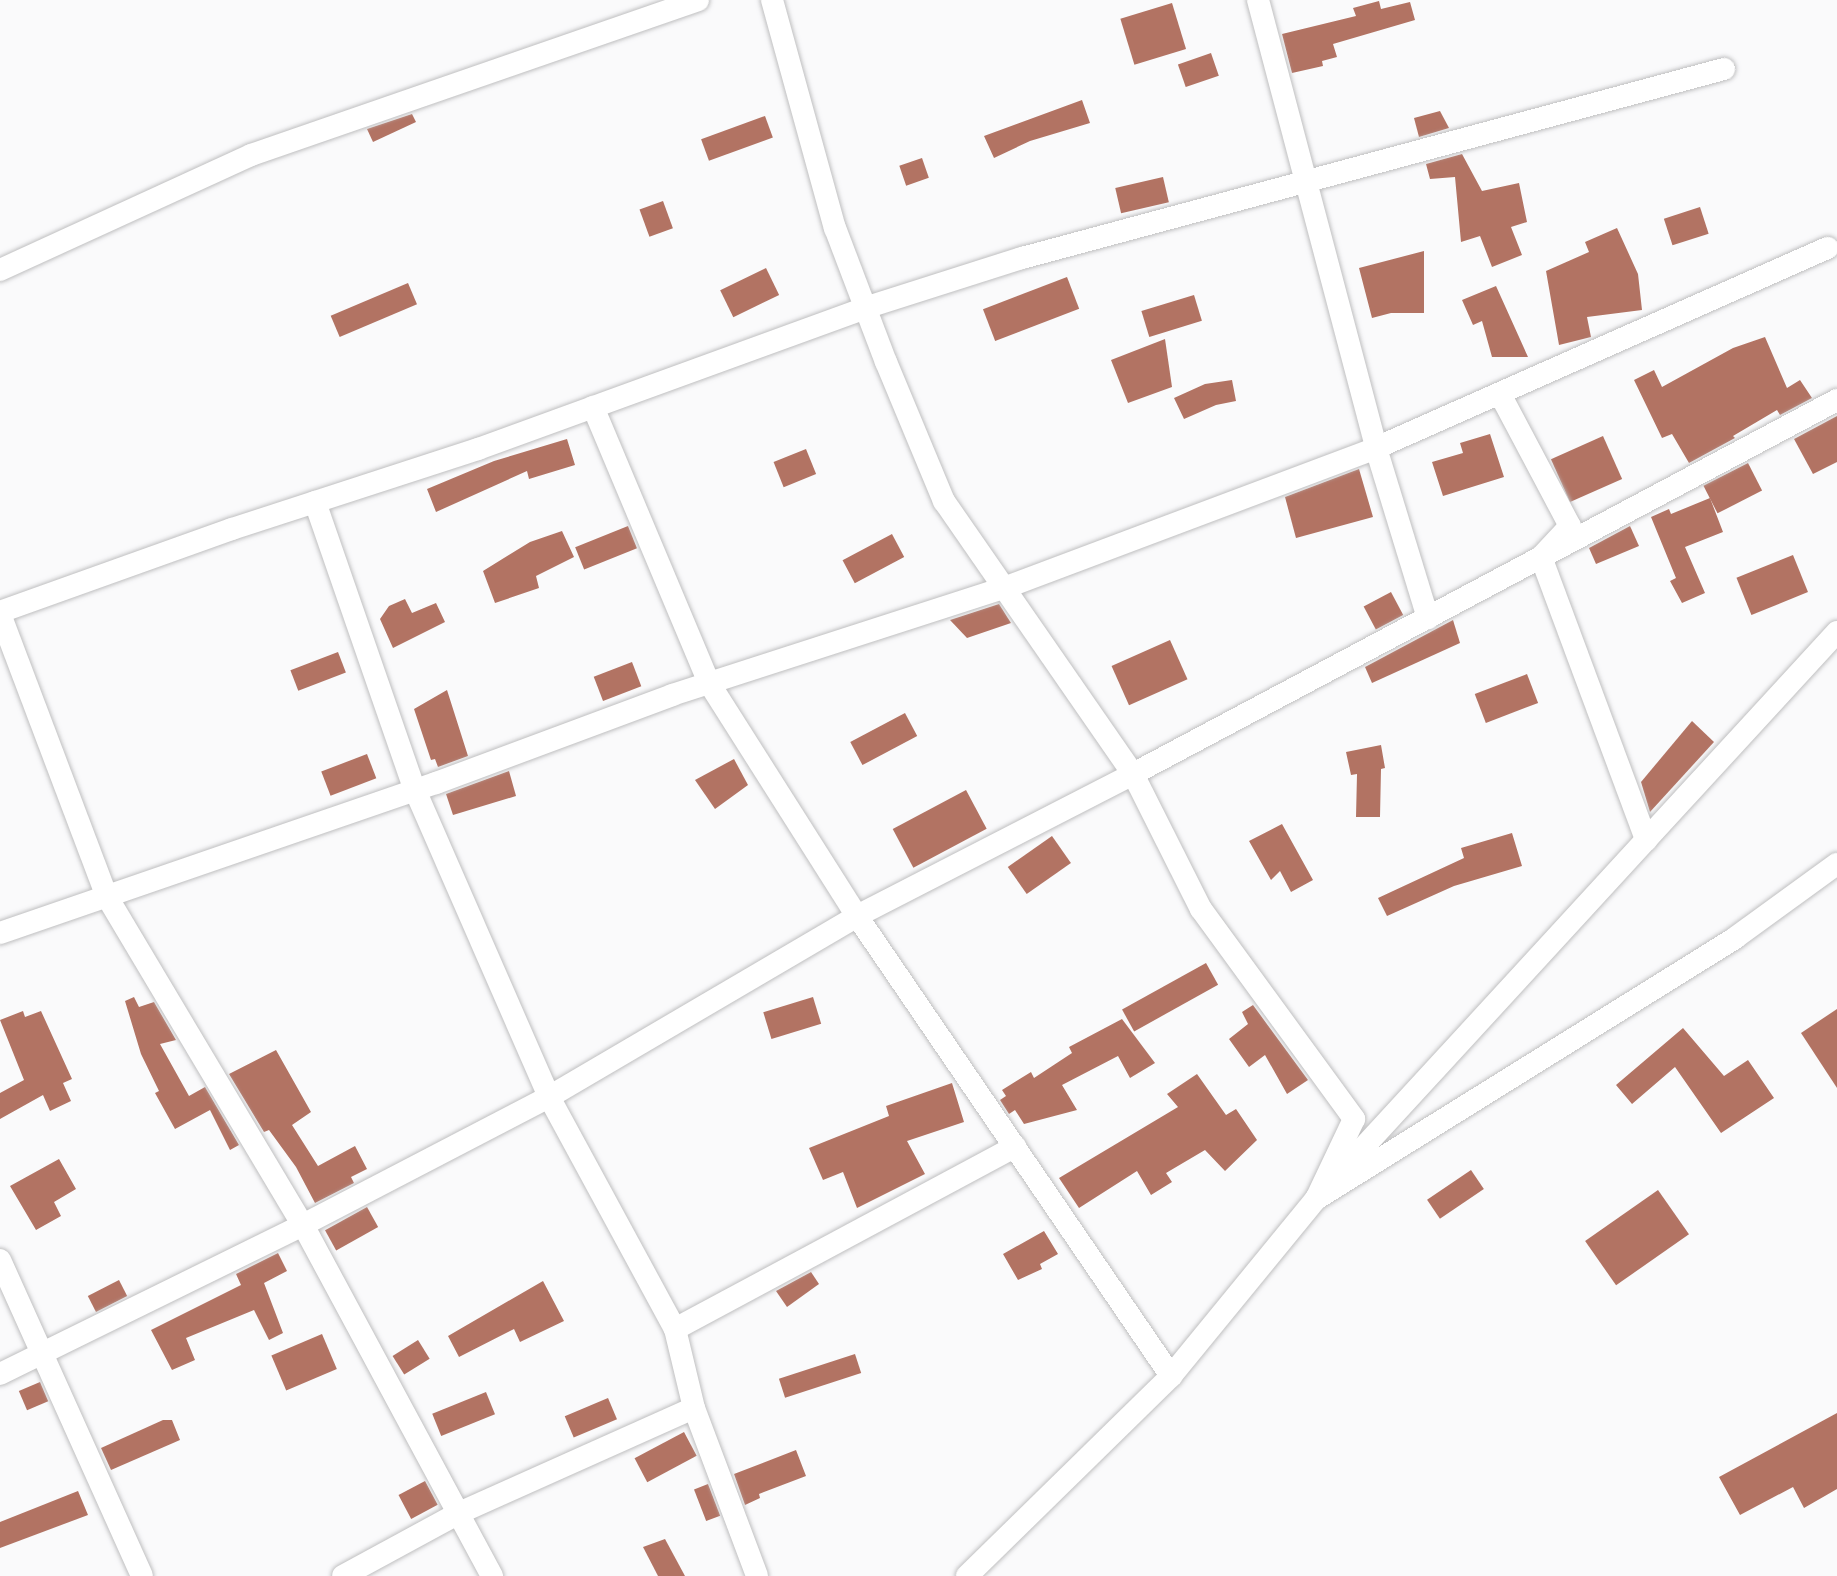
<!DOCTYPE html>
<style>
body{margin:0}
#map{position:relative;width:1837px;height:1576px;overflow:hidden;background:#fafafb;font-family:"Zilla Slab",serif}
div>[style]{position:absolute}
.building>*{inset:0;background:#b27363;transform-origin:0 0}
.roads{filter:drop-shadow(0 0 2px #bfbfc0) drop-shadow(0 0 2px #bfbfc0)}
.street>*{height:22px;margin:-11px;padding:0 11px;transform-origin:11px;border-radius:11px;background:#fff}
span{translate:-50% -50%;white-space:nowrap;text-align:center;line-height:1.15;-webkit-text-stroke:6px #fff;paint-order:stroke}
</style>
<div id="map">
<div class="building">
<i style="clip-path:polygon(1379px 1px,1381px 9px,1410px 2px,1415px 20px,1333px 44px,1337px 57px,1322px 61px,1323px 66px,1292px 73px,1282px 34px,1356px 16px,1353px 8px)"></i>
<i style="left:1172px;top:3px;width:48px;height:54px;rotate:73deg"></i>
<i style="left:1211px;top:53px;width:24px;height:35px;rotate:71deg"></i>
<i style="clip-path:polygon(1082px 100px,1090px 123px,1030px 141px,994px 158px,984px 136px)"></i>
<i style="clip-path:polygon(1440px 111px,1449px 128px,1419px 137px,1414px 118px)"></i>
<i style="clip-path:polygon(412px 114px,416px 122px,373px 142px,367px 129px)"></i>
<i style="left:765px;top:116px;width:23px;height:68px;rotate:70deg"></i>
<i style="clip-path:polygon(1462px 154px,1482px 191px,1519px 183px,1527px 222px,1511px 227px,1522px 255px,1492px 267px,1480px 236px,1461px 242px,1455px 177px,1430px 179px,1426px 164px)"></i>
<i style="left:922px;top:158px;width:21px;height:24px;rotate:71deg"></i>
<i style="left:1163px;top:177px;width:26px;height:49px;rotate:77deg"></i>
<i style="left:663px;top:201px;width:29px;height:25px;rotate:70deg"></i>
<i style="left:1700px;top:207px;width:28px;height:38px;rotate:72deg"></i>
<i style="clip-path:polygon(1617px 228px,1638px 274px,1642px 310px,1587px 317px,1591px 337px,1559px 345px,1546px 271px,1589px 252px,1585px 242px)"></i>
<i style="clip-path:polygon(1424px 251px,1424px 313px,1391px 313px,1372px 318px,1359px 268px)"></i>
<i style="left:766px;top:268px;width:30px;height:51px;rotate:64deg"></i>
<i style="left:1067px;top:277px;width:34px;height:90px;rotate:69deg"></i>
<i style="left:408px;top:283px;width:23px;height:84px;rotate:67deg"></i>
<i style="clip-path:polygon(1496px 286px,1528px 357px,1492px 357px,1482px 321px,1473px 325px,1462px 300px)"></i>
<i style="left:1194px;top:295px;width:27px;height:55px;rotate:73deg"></i>
<i style="clip-path:polygon(1765px 337px,1787px 388px,1800px 380px,1812px 398px,1780px 415px,1777px 410px,1733px 436px,1735px 438px,1689px 463px,1672px 434px,1662px 438px,1634px 380px,1654px 370px,1662px 387px,1733px 348px)"></i>
<i style="clip-path:polygon(1165px 339px,1172px 387px,1128px 403px,1111px 360px)"></i>
<i style="clip-path:polygon(1232px 380px,1236px 401px,1216px 405px,1184px 419px,1174px 398px,1205px 384px)"></i>
<i style="clip-path:polygon(1837px 416px,1837px 462px,1813px 474px,1794px 439px)"></i>
<i style="clip-path:polygon(1490px 434px,1504px 477px,1443px 496px,1432px 462px,1463px 453px,1460px 443px)"></i>
<i style="left:1603px;top:436px;width:47px;height:57px;rotate:66deg"></i>
<i style="clip-path:polygon(567px 439px,575px 465px,529px 479px,527px 471px,436px 512px,427px 489px,494px 461px)"></i>
<i style="left:806px;top:449px;width:27px;height:35px;rotate:68deg"></i>
<i style="left:1748px;top:463px;width:31px;height:50px;rotate:63deg"></i>
<i style="clip-path:polygon(1359px 469px,1373px 517px,1296px 538px,1285px 497px)"></i>
<i style="clip-path:polygon(1710px 498px,1723px 532px,1685px 547px,1705px 593px,1682px 603px,1670px 581px,1676px 578px,1651px 517px,1669px 509px,1671px 514px)"></i>
<i style="left:628px;top:526px;width:24px;height:57px;rotate:68deg"></i>
<i style="clip-path:polygon(1630px 526px,1639px 546px,1596px 564px,1589px 548px)"></i>
<i style="clip-path:polygon(562px 531px,574px 557px,536px 576px,539px 588px,495px 603px,483px 571px,530px 542px)"></i>
<i style="left:892px;top:534px;width:26px;height:56px;rotate:62deg"></i>
<i style="left:1793px;top:555px;width:40px;height:61px;rotate:68deg"></i>
<i style="left:1391px;top:592px;width:26px;height:31px;rotate:62deg"></i>
<i style="clip-path:polygon(405px 599px,412px 613px,436px 603px,445px 622px,393px 648px,380px 619px,389px 606px)"></i>
<i style="clip-path:polygon(999px 604px,1011px 623px,967px 638px,950px 620px)"></i>
<i style="clip-path:polygon(1453px 620px,1460px 643px,1372px 683px,1365px 667px)"></i>
<i style="left:1170px;top:640px;width:43px;height:64px;rotate:66deg"></i>
<i style="left:338px;top:652px;width:22px;height:51px;rotate:69deg"></i>
<i style="left:632px;top:662px;width:26px;height:41px;rotate:69deg"></i>
<i style="left:1527px;top:674px;width:31px;height:56px;rotate:69deg"></i>
<i style="clip-path:polygon(447px 690px,468px 756px,438px 767px,435px 759px,431px 760px,414px 709px)"></i>
<i style="left:905px;top:713px;width:26px;height:62px;rotate:62deg"></i>
<i style="clip-path:polygon(1692px 721px,1714px 742px,1650px 812px,1641px 782px)"></i>
<i style="clip-path:polygon(1381px 745px,1385px 768px,1381px 769px,1380px 817px,1356px 817px,1357px 774px,1351px 775px,1346px 752px)"></i>
<i style="left:367px;top:754px;width:26px;height:49px;rotate:69deg"></i>
<i style="clip-path:polygon(734px 759px,748px 785px,715px 809px,695px 780px)"></i>
<i style="clip-path:polygon(509px 771px,516px 796px,453px 815px,446px 794px)"></i>
<i style="left:966px;top:790px;width:44px;height:83px;rotate:62deg"></i>
<i style="clip-path:polygon(1282px 824px,1313px 880px,1291px 892px,1280px 871px,1271px 880px,1249px 841px)"></i>
<i style="clip-path:polygon(1512px 833px,1522px 866px,1454px 886px,1387px 916px,1378px 898px,1464px 858px,1461px 848px)"></i>
<i style="left:1052px;top:836px;width:33px;height:54px;rotate:55deg"></i>
<i style="left:1206px;top:963px;width:25px;height:96px;rotate:61deg"></i>
<i style="clip-path:polygon(134px 997px,139px 1007px,154px 1002px,176px 1040px,160px 1044px,189px 1096px,205px 1087px,239px 1145px,230px 1150px,210px 1110px,175px 1129px,155px 1093px,159px 1091px,141px 1054px,125px 1001px)"></i>
<i style="left:813px;top:997px;width:28px;height:52px;rotate:73deg"></i>
<i style="clip-path:polygon(1253px 1005px,1308px 1080px,1287px 1094px,1265px 1055px,1249px 1067px,1229px 1039px,1248px 1024px,1242px 1012px)"></i>
<i style="clip-path:polygon(1837px 1009px,1837px 1088px,1801px 1033px)"></i>
<i style="clip-path:polygon(23px 1011px,25px 1017px,41px 1011px,72px 1079px,63px 1083px,71px 1101px,50px 1111px,43px 1095px,0 1119px,0 1093px,24px 1080px,0 1020px)"></i>
<i style="clip-path:polygon(1122px 1019px,1155px 1063px,1130px 1078px,1118px 1056px,1062px 1085px,1077px 1110px,1024px 1124px,1015px 1110px,1009px 1114px,1000px 1100px,1006px 1096px,1002px 1090px,1031px 1072px,1034px 1078px,1072px 1053px,1069px 1047px)"></i>
<i style="clip-path:polygon(1683px 1028px,1724px 1076px,1748px 1060px,1774px 1098px,1721px 1133px,1675px 1067px,1632px 1104px,1616px 1085px)"></i>
<i style="clip-path:polygon(276px 1050px,311px 1112px,292px 1125px,318px 1166px,355px 1146px,367px 1169px,351px 1177px,354px 1183px,315px 1203px,296px 1167px,269px 1130px,264px 1132px,229px 1074px)"></i>
<i style="clip-path:polygon(1197px 1074px,1226px 1115px,1236px 1109px,1257px 1140px,1225px 1171px,1205px 1150px,1166px 1173px,1172px 1182px,1151px 1195px,1137px 1171px,1079px 1208px,1059px 1178px,1178px 1107px,1167px 1094px)"></i>
<i style="clip-path:polygon(952px 1083px,964px 1122px,907px 1141px,925px 1174px,857px 1208px,843px 1172px,823px 1180px,809px 1148px,889px 1116px,886px 1106px)"></i>
<i style="clip-path:polygon(59px 1159px,76px 1189px,54px 1202px,61px 1216px,36px 1230px,10px 1186px)"></i>
<i style="left:1471px;top:1170px;width:23px;height:53px;rotate:56deg"></i>
<i style="left:1658px;top:1190px;width:54px;height:89px;rotate:55deg"></i>
<i style="left:367px;top:1207px;width:23px;height:48px;rotate:61deg"></i>
<i style="clip-path:polygon(1044px 1231px,1058px 1254px,1040px 1264px,1042px 1269px,1018px 1280px,1003px 1254px)"></i>
<i style="clip-path:polygon(278px 1253px,287px 1271px,264px 1283px,283px 1333px,269px 1340px,254px 1310px,186px 1338px,195px 1360px,172px 1370px,151px 1330px,241px 1285px,236px 1274px)"></i>
<i style="clip-path:polygon(811px 1272px,819px 1284px,787px 1307px,776px 1291px)"></i>
<i style="left:119px;top:1280px;width:18px;height:35px;rotate:63deg"></i>
<i style="clip-path:polygon(543px 1281px,564px 1321px,520px 1342px,514px 1329px,459px 1357px,448px 1336px)"></i>
<i style="left:322px;top:1334px;width:38px;height:55px;rotate:67deg"></i>
<i style="left:418px;top:1340px;width:22px;height:30px;rotate:58deg"></i>
<i style="left:855px;top:1354px;width:20px;height:80px;rotate:72deg"></i>
<i style="left:40px;top:1382px;width:21px;height:23px;rotate:67deg"></i>
<i style="left:486px;top:1392px;width:24px;height:58px;rotate:68deg"></i>
<i style="left:608px;top:1398px;width:23px;height:47px;rotate:67deg"></i>
<i style="clip-path:polygon(1837px 1413px,1837px 1489px,1804px 1508px,1793px 1487px,1740px 1515px,1719px 1477px)"></i>
<i style="clip-path:polygon(163px 1420px,172px 1420px,180px 1440px,111px 1470px,101px 1448px)"></i>
<i style="left:684px;top:1432px;width:27px;height:56px;rotate:62deg"></i>
<i style="clip-path:polygon(796px 1450px,806px 1476px,759px 1494px,760px 1498px,745px 1505px,734px 1474px)"></i>
<i style="left:425px;top:1481px;width:27px;height:30px;rotate:62deg"></i>
<i style="left:708px;top:1484px;width:34px;height:15px;rotate:69deg"></i>
<i style="clip-path:polygon(78px 1491px,88px 1515px,0 1548px,0 1522px)"></i>
<i style="clip-path:polygon(665px 1539px,685px 1576px,658px 1576px,643px 1547px)"></i>
</div>
<div class="roads">
<div class="street">
<i style="left:772px;top:0;width:237px;rotate:74.6deg"></i>
<i style="left:835px;top:228px;width:143px;rotate:69.2deg"></i>
<i style="left:886px;top:362px;width:151px;rotate:67.4deg"></i>
<i style="left:944px;top:501px;width:332px;rotate:55.3deg"></i>
<i style="left:1133px;top:774px;width:151px;rotate:63.3deg"></i>
<i style="left:1201px;top:909px;width:260px;rotate:53.9deg"></i>
<i style="left:1354px;top:1119px;width:89px;rotate:115.4deg"></i>
<i style="left:1316px;top:1199px;width:770px;rotate:-47.42deg"></i>
<i style="left:1258px;top:0;width:463px;rotate:75.2deg"></i>
<i style="left:1376px;top:448px;width:178px;rotate:73deg"></i>
<i style="left:0;top:270px;width:276px;rotate:-24.6deg"></i>
<i style="left:251px;top:155px;width:473px;rotate:-19.1deg"></i>
<i style="left:1500px;top:394px;width:149px;rotate:62.1deg"></i>
<i style="left:1570px;top:526px;width:42px;rotate:133.1deg"></i>
<i style="left:1541px;top:557px;width:302px;rotate:69.6deg"></i>
<i style="left:593px;top:407px;width:299px;rotate:67.2deg"></i>
<i style="left:709px;top:683px;width:276px;rotate:57.6deg"></i>
<i style="left:857px;top:916px;width:557px;rotate:55.68deg"></i>
<i style="left:315px;top:502px;width:305px;rotate:70.9deg"></i>
<i style="left:415px;top:790px;width:335px;rotate:66.4deg"></i>
<i style="left:549px;top:1097px;width:264px;rotate:61.5deg"></i>
<i style="left:675px;top:1329px;width:81px;rotate:76.5deg"></i>
<i style="left:694px;top:1408px;width:179px;rotate:69.4deg"></i>
<i style="left:0;top:612px;width:246px;rotate:-19.7deg"></i>
<i style="left:232px;top:529px;width:259px;rotate:-18deg"></i>
<i style="left:478px;top:449px;width:412px;rotate:-20deg"></i>
<i style="left:865px;top:308px;width:165px;rotate:-17.7deg"></i>
<i style="left:1022px;top:258px;width:727px;rotate:-15.07deg"></i>
<i style="left:0;top:614px;width:300px;rotate:69.3deg"></i>
<i style="left:106px;top:895px;width:384px;rotate:59.2deg"></i>
<i style="left:303px;top:1225px;width:399px;rotate:61.7deg"></i>
<i style="left:0;top:933px;width:461px;rotate:-19deg"></i>
<i style="left:436px;top:783px;width:252px;rotate:-20.4deg"></i>
<i style="left:672px;top:695px;width:349px;rotate:-17.9deg"></i>
<i style="left:1004px;top:588px;width:397px;rotate:-20.6deg"></i>
<i style="left:1376px;top:448px;width:494px;rotate:-23.9deg"></i>
<i style="left:0;top:1260px;width:346px;rotate:65.8deg"></i>
<i style="left:675px;top:1329px;width:386px;rotate:-28.2deg"></i>
<i style="left:0;top:1374px;width:338px;rotate:-26.2deg"></i>
<i style="left:303px;top:1225px;width:277px;rotate:-27.5deg"></i>
<i style="left:549px;top:1097px;width:357px;rotate:-30.4deg"></i>
<i style="left:857px;top:916px;width:310px;rotate:-27.2deg"></i>
<i style="left:1133px;top:774px;width:797px;rotate:-27.98deg"></i>
<i style="left:343px;top:1576px;width:132px;rotate:-28.5deg"></i>
<i style="left:459px;top:1513px;width:257px;rotate:-24.1deg"></i>
<i style="left:967px;top:1576px;width:286px;rotate:-44.4deg"></i>
<i style="left:1171px;top:1376px;width:229px;rotate:-50.7deg"></i>
<i style="left:1316px;top:1199px;width:494px;rotate:-31.9deg"></i>
<i style="left:1735px;top:938px;width:126px;rotate:-36deg"></i>
</div>
</div>
</div>
